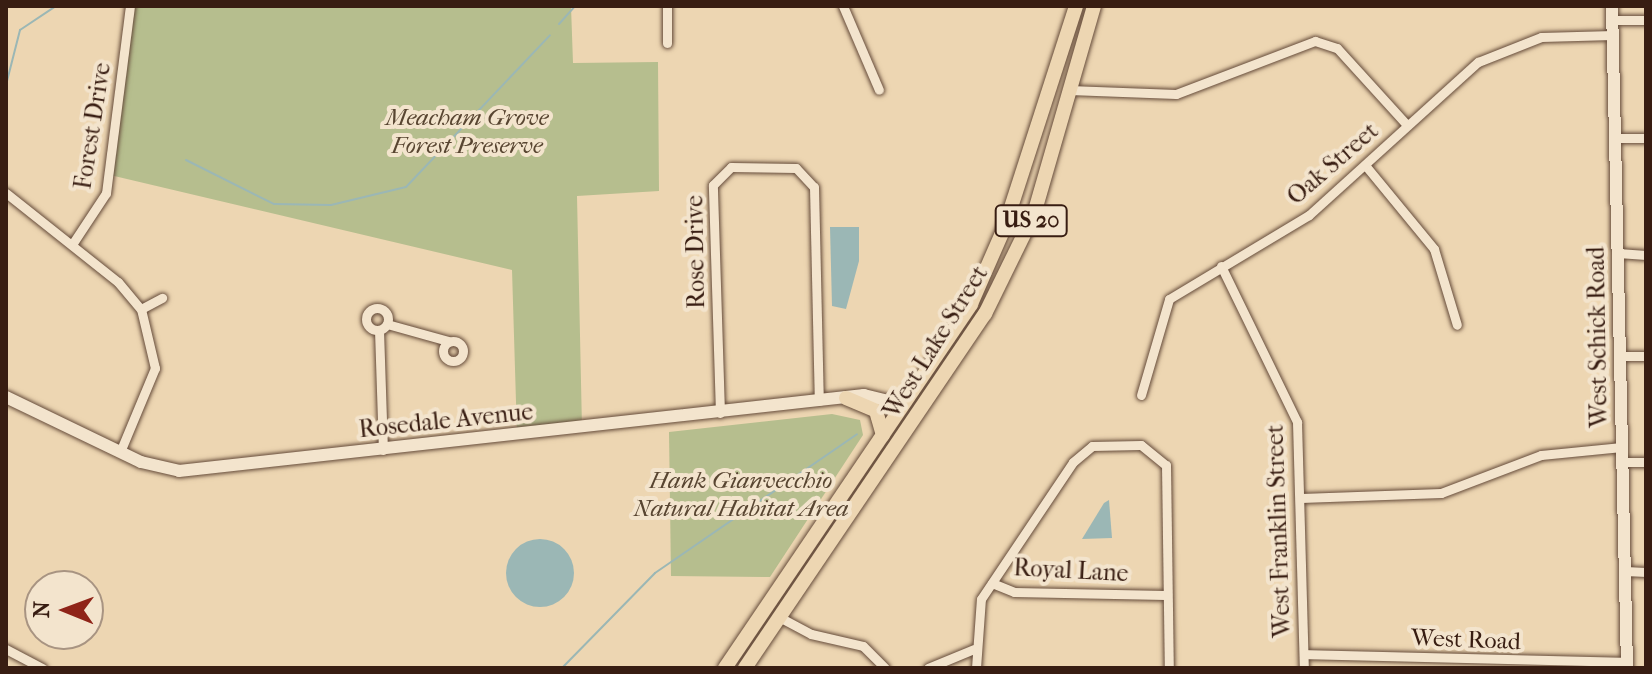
<!DOCTYPE html>
<style>
body{margin:0}
#map{position:relative;width:1652px;height:674px;overflow:hidden;background:#edd6b2;font-family:"IM FELL French Canon",serif}
div>[style]{position:absolute}
.green>*{inset:0;background:#b6be8e}
.water>*{inset:0;background:#9bb7b5}
.round{border-radius:50%}
.stream>*{height:2px;margin:-1px;padding:0 1px;transform-origin:1px;border-radius:1px;background:#9bb7b5}
.roads{filter:drop-shadow(0 0 2px #654b3a) drop-shadow(0 0 2px #654b3a)}
.minor>*{height:9px;margin:-4.5px;padding:0 4.5px;transform-origin:4.5px;border-radius:4.5px;background:#f3e4cd}
.minor>.ring{margin:-4.5px;padding:0;box-sizing:content-box;background:none;border:9px solid #f3e4cd;border-radius:50%}
.tertiary>*{height:12px;margin:-6px;padding:0 6px;transform-origin:6px;border-radius:6px;background:#f3e4cd}
.primary>*{height:14px;margin:-7px;padding:0 7px;transform-origin:7px;border-radius:7px;background:#edd6b2}
span{translate:-50% -50%;white-space:nowrap;text-align:center;line-height:1.15;-webkit-text-stroke:8px #f3e4cd;paint-order:stroke}
.shield-label span{padding:2px 6px;background:#f3e4cd;border:2px solid;border-radius:6px;-webkit-text-stroke-width:0}
.shield-label{font-size:22px;color:#381d12;font-weight:700}
.park-label{font-size:24px;color:#584531;font-style:italic}
.street-label{font-size:24px;color:#381d12}
.frame{position:absolute;inset:0;border:8px solid #381d12;pointer-events:none}
.north{position:absolute;left:24px;top:570px;width:80px;height:80px;box-sizing:border-box;background:#f3e4cd;border:2px solid #a89482;border-radius:50%;rotate:271deg;font-size:22px;font-weight:700;line-height:32px;text-align:center;color:#381d12}
.north::after{content:'';display:block;margin:auto;width:28px;height:36px;background:#8f2418;clip-path:polygon(50% 0,100% 100%,50% 72%,0 100%)}
</style>
<div id="map">
<div class="green">
<i style="clip-path:polygon(131px 6px,571px 6px,573px 63px,658px 62px,659px 191px,577px 196px,582px 428px,517px 435px,512px 270px,110px 175px)"></i>
<i style="clip-path:polygon(832px 414px,860px 420px,863px 435px,770px 577px,671px 576px,669px 432px)"></i>
</div>
<div class="water">
<i style="clip-path:polygon(830px 227px,859px 227px,859px 261px,846px 309px,832px 306px)"></i>
<i style="clip-path:polygon(1109px 500px,1112px 538px,1082px 539px,1104px 503px)"></i>
<i class="round" style="left:506px;top:539px;width:68px;height:68px"></i>
</div>
<div class="stream">
<i style="left:559px;top:24px;width:24px;rotate:-48deg"></i>
<i style="left:6px;top:85px;width:57px;rotate:-75.7deg"></i>
<i style="left:20px;top:30px;width:43px;rotate:-33.7deg"></i>
<i style="left:186px;top:160px;width:98px;rotate:26.6deg"></i>
<i style="left:274px;top:204px;width:57px;rotate:1deg"></i>
<i style="left:331px;top:205px;width:77px;rotate:-13.5deg"></i>
<i style="left:406px;top:187px;width:209px;rotate:-46.5deg"></i>
<i style="left:562px;top:668px;width:133px;rotate:-45.6deg"></i>
<i style="left:655px;top:573px;width:245px;rotate:-34.5deg"></i>
</div>
<div class="roads">
<div class="minor">
<i style="left:667px;top:6px;width:37px;rotate:90deg"></i>
<i style="left:843px;top:6px;width:91px;rotate:66.8deg"></i>
<i style="left:1612px;top:20px;width:34px"></i>
<i style="left:1069px;top:90px;width:107px;rotate:2.1deg"></i>
<i style="left:1176px;top:94px;width:149px;rotate:-20.9deg"></i>
<i style="left:1315px;top:41px;width:23px;rotate:18deg"></i>
<i style="left:1337px;top:48px;width:104px;rotate:47.7deg"></i>
<i style="left:1615px;top:138px;width:31px"></i>
<i style="left:1365px;top:165px;width:109px;rotate:50.6deg"></i>
<i style="left:1434px;top:249px;width:79px;rotate:73.2deg"></i>
<i style="left:6px;top:193px;width:143px;rotate:38.5deg"></i>
<i style="left:118px;top:282px;width:35px;rotate:50deg"></i>
<i style="left:141px;top:309px;width:61px;rotate:76.7deg"></i>
<i style="left:155px;top:368px;width:91px;rotate:112.6deg"></i>
<i style="left:73px;top:243px;width:60px;rotate:-56.6deg"></i>
<i style="left:106px;top:193px;width:189px;rotate:-82.7deg"></i>
<i style="left:1618px;top:253px;width:28px;rotate:4deg"></i>
<i style="left:1221px;top:266px;width:174px;rotate:64deg"></i>
<i style="left:1297px;top:422px;width:246px;rotate:88.4deg"></i>
<i class="ring" style="left:366px;top:308px;width:13px;height:13px"></i>
<i style="left:141px;top:309px;width:24px;rotate:-28deg"></i>
<i style="left:387px;top:324px;width:63px;rotate:15.6deg"></i>
<i style="left:379px;top:330px;width:120px;rotate:88.1deg"></i>
<i class="ring" style="left:443px;top:341px;width:11px;height:11px"></i>
<i style="left:1620px;top:356px;width:26px"></i>
<i style="left:1141px;top:395px;width:100px;rotate:-73.7deg"></i>
<i style="left:1169px;top:299px;width:163px;rotate:-31deg"></i>
<i style="left:1309px;top:215px;width:228px;rotate:-42.2deg"></i>
<i style="left:1478px;top:62px;width:68px;rotate:-21.6deg"></i>
<i style="left:1541px;top:37px;width:72px;rotate:-1.6deg"></i>
<i style="left:720px;top:413px;width:228px;rotate:-91.8deg"></i>
<i style="left:713px;top:185px;width:25px;rotate:-45deg"></i>
<i style="left:731px;top:167px;width:65px;rotate:0.9deg"></i>
<i style="left:796px;top:168px;width:26px;rotate:47deg"></i>
<i style="left:814px;top:187px;width:214px;rotate:88.7deg"></i>
<i style="left:1622px;top:462px;width:24px"></i>
<i style="left:1301px;top:498px;width:140px;rotate:-2deg"></i>
<i style="left:1441px;top:493px;width:107px;rotate:-20.8deg"></i>
<i style="left:1541px;top:455px;width:81px;rotate:-5.6deg"></i>
<i style="left:1625px;top:571px;width:21px;rotate:3deg"></i>
<i style="left:992px;top:583px;width:24px;rotate:22deg"></i>
<i style="left:1014px;top:592px;width:151px;rotate:1.1deg"></i>
<i style="left:781px;top:618px;width:34px;rotate:28deg"></i>
<i style="left:811px;top:634px;width:53px;rotate:13deg"></i>
<i style="left:863px;top:646px;width:31px;rotate:45deg"></i>
<i style="left:6px;top:649px;width:41px;rotate:27.8deg"></i>
<i style="left:1304px;top:654px;width:323px;rotate:1.4deg"></i>
<i style="left:928px;top:668px;width:50px;rotate:-22.4deg"></i>
<i style="left:976px;top:668px;width:69px;rotate:-85.9deg"></i>
<i style="left:981px;top:599px;width:165px;rotate:-56.1deg"></i>
<i style="left:1073px;top:462px;width:25px;rotate:-40deg"></i>
<i style="left:1092px;top:446px;width:49px;rotate:-1.2deg"></i>
<i style="left:1141px;top:445px;width:32px;rotate:39deg"></i>
<i style="left:1166px;top:465px;width:203px;rotate:89.2deg"></i>
</div>
<div class="tertiary">
<i style="left:1612px;top:6px;width:662px;rotate:88.7deg"></i>
<i style="left:6px;top:397px;width:150px;rotate:25.7deg"></i>
<i style="left:141px;top:462px;width:39px;rotate:13deg"></i>
<i style="left:179px;top:471px;width:689px;rotate:-6.33deg"></i>
<i style="left:864px;top:395px;width:41px;rotate:14deg"></i>
</div>
<div class="primary">
<i style="left:846px;top:398px;width:33px;rotate:23deg"></i>
<i style="left:876px;top:411px;width:25px;rotate:74deg"></i>
<i style="left:725px;top:668px;width:439px;rotate:-55.9deg"></i>
<i style="left:971px;top:304px;width:85px;rotate:-66.4deg"></i>
<i style="left:1005px;top:226px;width:231px;rotate:-72.1deg"></i>
<i style="left:745px;top:668px;width:428px;rotate:-55.9deg"></i>
<i style="left:985px;top:314px;width:111px;rotate:-63.9deg"></i>
<i style="left:1034px;top:214px;width:216px;rotate:-73.9deg"></i>
</div>
</div>
<div class="shield-label">
<span style="left:1031px;top:221px">US 20</span>
</div>
<div class="park-label">
<span style="left:467px;top:132px">Meacham Grove<br>Forest Preserve</span>
<span style="left:741px;top:495px">Hank Gianvecchio<br>Natural Habitat Area</span>
</div>
<div class="street-label">
<span style="left:93px;top:126px;rotate:-81deg">Forest Drive</span>
<span style="left:1333px;top:164px;rotate:-41deg">Oak Street</span>
<span style="left:696px;top:252px;rotate:-91deg">Rose Drive</span>
<span style="left:1598px;top:337px;rotate:-91deg">West Schick Road</span>
<span style="left:936px;top:342px;rotate:-58deg">West Lake Street</span>
<span style="left:446px;top:421px;rotate:-6deg">Rosedale Avenue</span>
<span style="left:1279px;top:531px;rotate:-92deg">West Franklin Street</span>
<span style="left:1071px;top:571px;rotate:3deg">Royal Lane</span>
<span style="left:1466px;top:640px;rotate:2deg">West Road</span>
</div>
<div class="frame"></div>
<div class="north">N</div>
</div>
